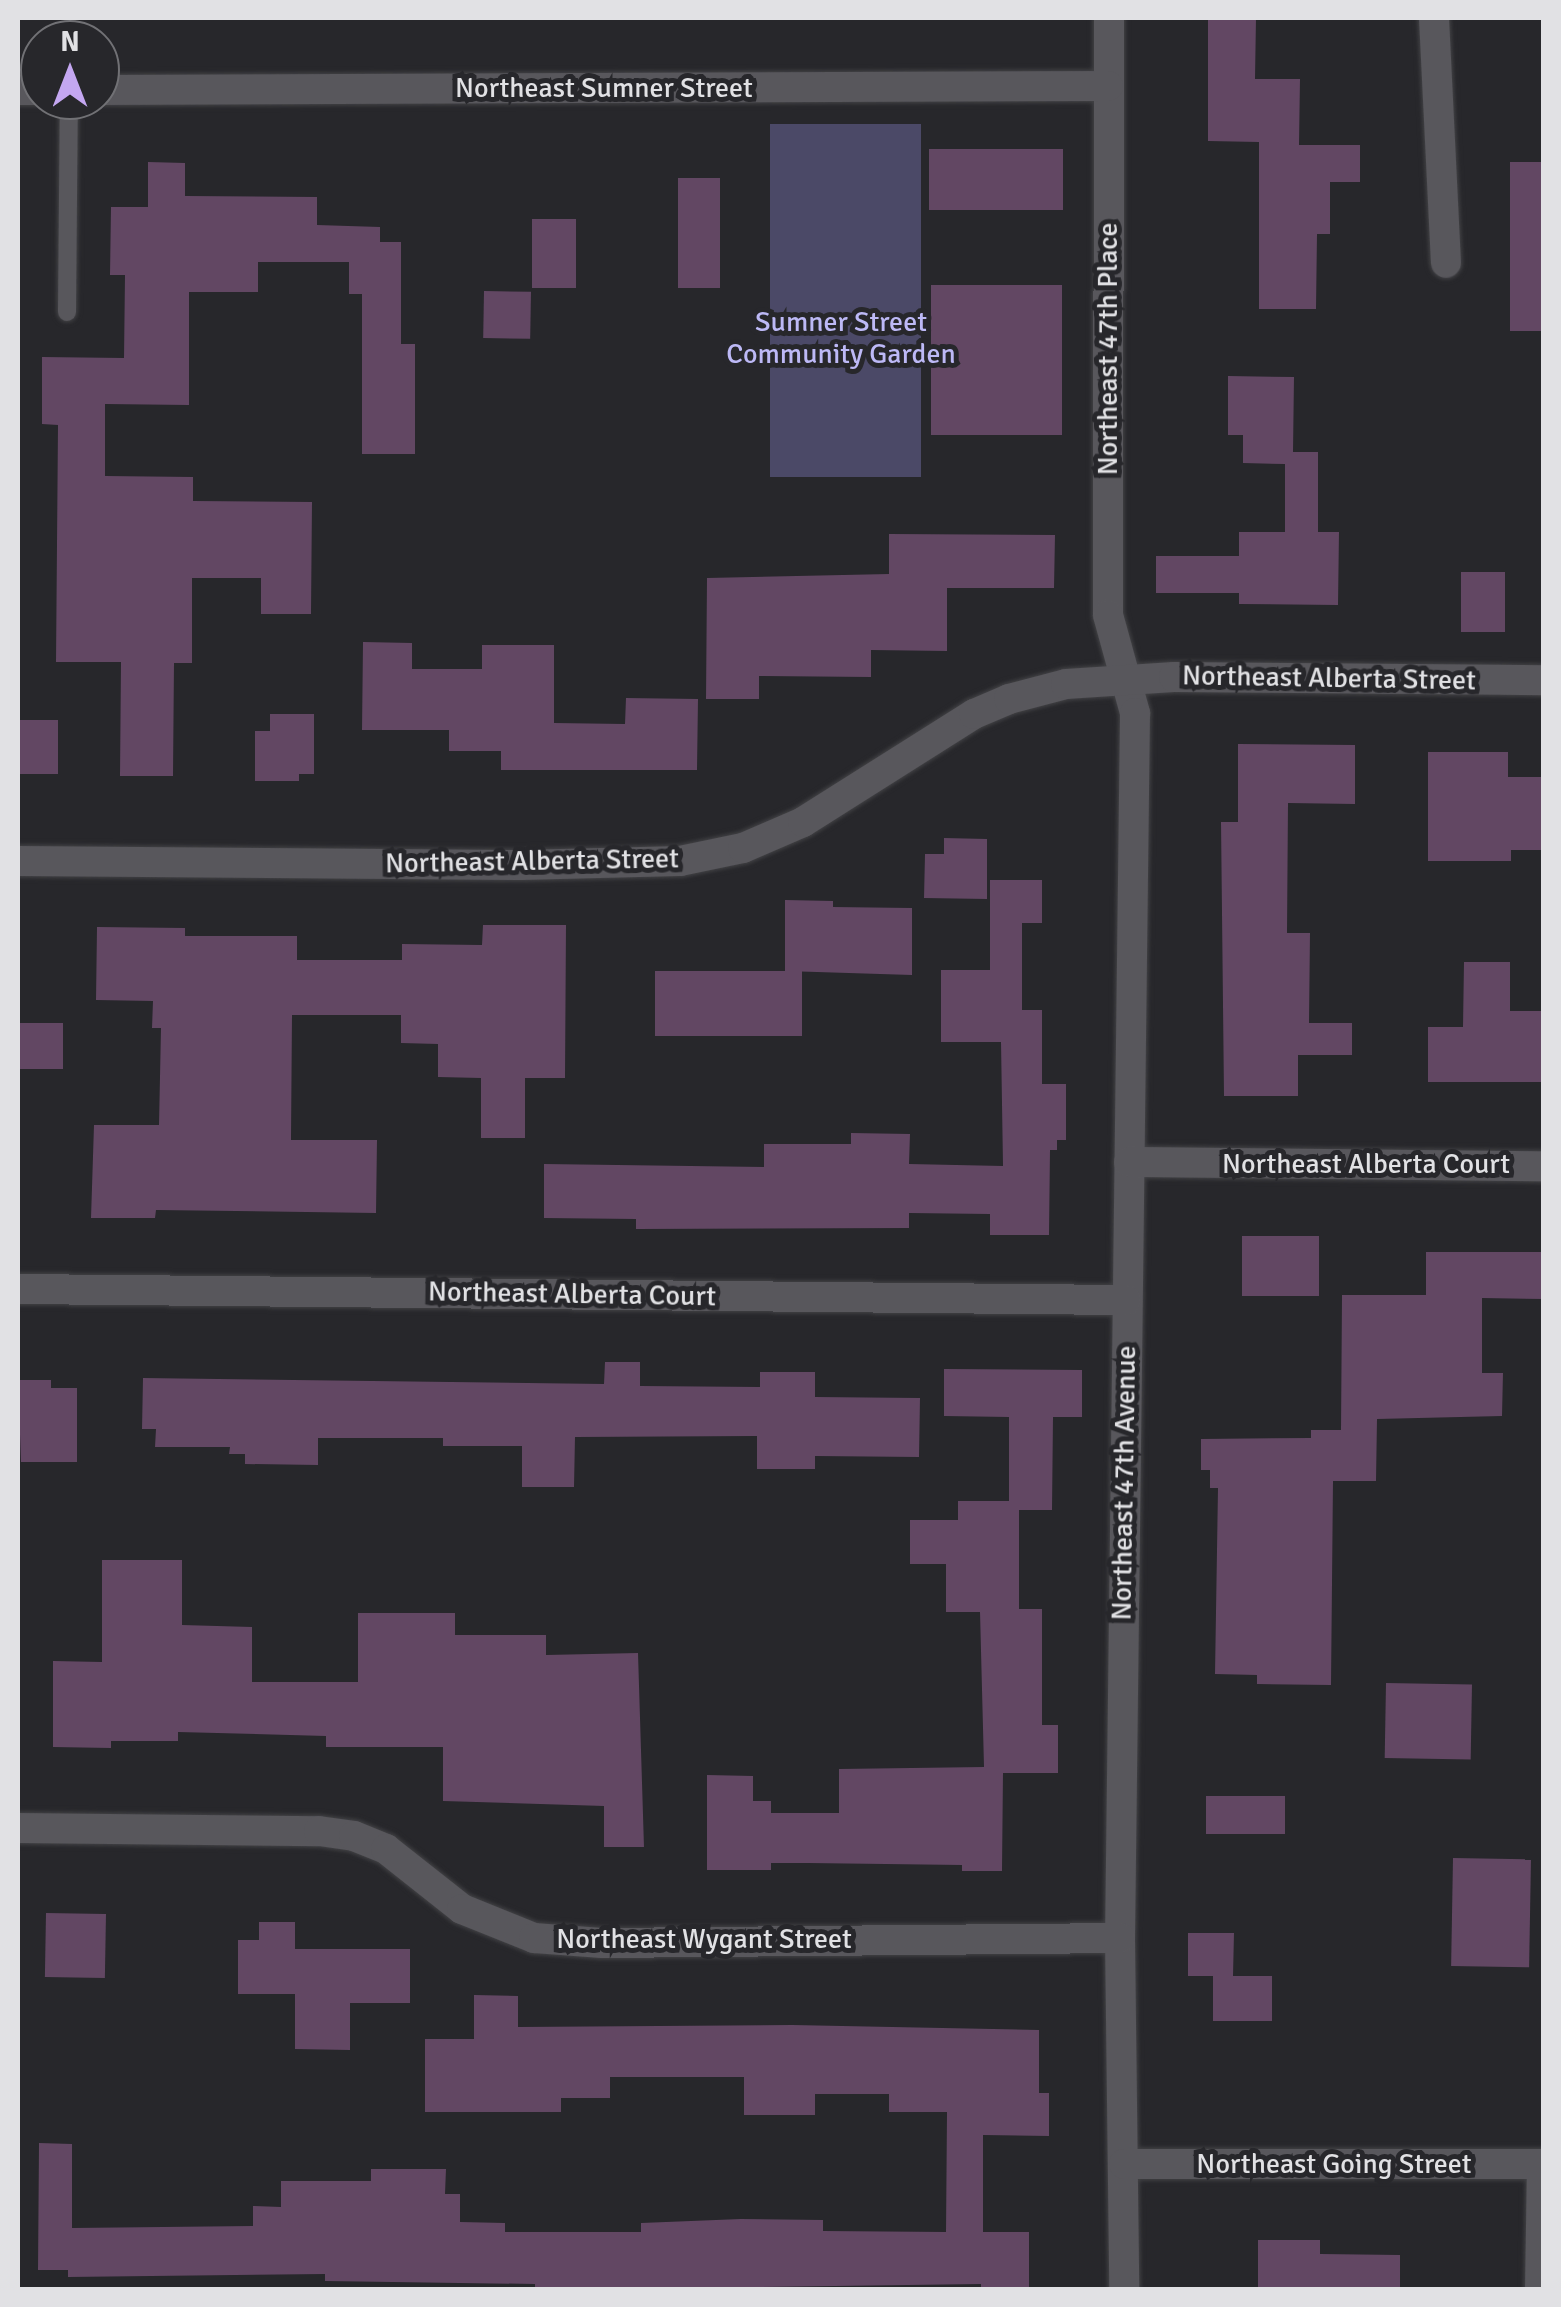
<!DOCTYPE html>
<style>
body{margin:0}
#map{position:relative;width:1561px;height:2307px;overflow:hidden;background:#27272b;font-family:Signika,sans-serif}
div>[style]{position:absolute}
.green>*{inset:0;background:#4b4967;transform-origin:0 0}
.building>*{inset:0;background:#624763;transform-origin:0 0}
.roads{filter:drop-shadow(0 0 2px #424245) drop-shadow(0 0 2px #424245)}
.service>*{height:18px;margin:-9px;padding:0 9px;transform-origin:9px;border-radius:9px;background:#58575c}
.minor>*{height:30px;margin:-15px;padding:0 15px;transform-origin:15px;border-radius:15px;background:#58575c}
span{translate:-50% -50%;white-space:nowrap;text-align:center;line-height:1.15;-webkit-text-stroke:10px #27272b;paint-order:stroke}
.street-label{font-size:28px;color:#e1e1e4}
.park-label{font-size:28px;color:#bdb9f6}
.frame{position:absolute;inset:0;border:20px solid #e1e1e4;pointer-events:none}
.north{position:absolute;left:20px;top:20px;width:100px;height:100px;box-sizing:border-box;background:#27272b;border:2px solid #717175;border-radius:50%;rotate:0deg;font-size:28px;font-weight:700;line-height:40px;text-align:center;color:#e1e1e4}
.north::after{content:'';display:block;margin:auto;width:35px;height:45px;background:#c4a7f1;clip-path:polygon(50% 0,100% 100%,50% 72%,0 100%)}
</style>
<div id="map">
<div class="green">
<i style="left:770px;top:124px;width:151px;height:353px"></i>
</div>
<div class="building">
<i style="clip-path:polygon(1208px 18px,1256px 18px,1255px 79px,1300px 79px,1299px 145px,1360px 145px,1360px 182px,1330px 182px,1330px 234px,1317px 234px,1316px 309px,1259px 309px,1259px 142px,1208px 141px)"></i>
<i style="left:929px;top:149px;width:134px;height:61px"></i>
<i style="clip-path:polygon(148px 162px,185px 163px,185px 196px,317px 197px,317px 225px,380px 227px,380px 242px,401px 242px,401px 344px,415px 344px,415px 454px,362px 454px,362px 294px,349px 294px,349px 262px,258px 262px,258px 292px,189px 292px,189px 405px,105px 404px,105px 476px,193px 477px,193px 501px,312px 502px,311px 614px,261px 614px,261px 578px,192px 578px,192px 663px,174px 663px,173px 776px,120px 776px,121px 662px,56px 662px,58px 425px,42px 424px,42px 357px,124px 358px,125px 275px,110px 275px,111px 207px,148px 207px)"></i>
<i style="left:1510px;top:162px;width:34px;height:169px"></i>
<i style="left:678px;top:178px;width:42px;height:110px"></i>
<i style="left:532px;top:219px;width:44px;height:69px"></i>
<i style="left:931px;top:285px;width:131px;height:150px"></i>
<i style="left:484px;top:291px;width:47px;height:47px;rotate:1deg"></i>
<i style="clip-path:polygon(1228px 376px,1294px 377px,1293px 452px,1318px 452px,1318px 532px,1339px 532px,1338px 605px,1239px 604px,1239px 593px,1156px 593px,1156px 556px,1239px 556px,1239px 532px,1285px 532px,1285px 464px,1243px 463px,1243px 435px,1228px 435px)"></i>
<i style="clip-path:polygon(889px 534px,1055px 535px,1054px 588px,947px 588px,947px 651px,871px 650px,871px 677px,759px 676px,759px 699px,706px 699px,707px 578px,889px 574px)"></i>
<i style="left:1461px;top:572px;width:44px;height:60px"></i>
<i style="clip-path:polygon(363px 642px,412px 643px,412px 669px,482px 669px,482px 645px,554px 645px,554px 723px,625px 724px,626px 698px,698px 699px,697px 770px,501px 770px,501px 751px,449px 751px,449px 730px,362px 730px)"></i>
<i style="clip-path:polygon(270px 714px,314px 714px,314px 774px,299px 774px,299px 781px,255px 781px,255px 731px,270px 731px)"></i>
<i style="left:18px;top:720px;width:40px;height:54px"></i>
<i style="clip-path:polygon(1238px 744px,1355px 745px,1355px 804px,1288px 803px,1287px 933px,1310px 933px,1309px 1023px,1352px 1023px,1352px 1055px,1298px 1055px,1298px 1096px,1224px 1096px,1221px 822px,1238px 822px)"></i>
<i style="clip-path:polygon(1428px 752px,1508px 752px,1508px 777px,1544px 777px,1544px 850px,1511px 850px,1511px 861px,1428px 861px)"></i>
<i style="clip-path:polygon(944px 838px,987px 839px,987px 899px,924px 898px,925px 854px,944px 854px)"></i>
<i style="clip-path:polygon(990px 880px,1042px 880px,1042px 923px,1022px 923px,1022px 1010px,1042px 1010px,1042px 1084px,1066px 1084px,1066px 1140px,1057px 1140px,1057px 1150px,1050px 1150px,1049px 1235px,990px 1235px,990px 1214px,909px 1213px,909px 1228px,636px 1229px,636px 1219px,544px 1218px,544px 1164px,764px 1167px,764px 1144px,851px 1144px,851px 1133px,910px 1134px,909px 1164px,1003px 1166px,1001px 1042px,941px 1042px,941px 970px,990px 970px)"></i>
<i style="clip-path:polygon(785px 900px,833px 901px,833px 907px,912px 908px,912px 975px,785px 971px)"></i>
<i style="clip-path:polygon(483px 925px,566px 925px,565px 1078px,525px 1078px,525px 1138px,481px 1138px,481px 1078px,438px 1077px,438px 1044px,401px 1043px,401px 1015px,292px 1015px,291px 1140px,377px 1140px,376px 1213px,156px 1210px,155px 1218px,91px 1218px,94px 1125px,159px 1125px,161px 1028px,152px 1028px,153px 1001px,96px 1000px,97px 927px,185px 928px,185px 936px,297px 936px,297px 960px,402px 960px,402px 944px,482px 945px)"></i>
<i style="clip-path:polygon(1464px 962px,1510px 962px,1510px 1011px,1544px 1011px,1544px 1082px,1428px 1082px,1428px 1027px,1463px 1027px)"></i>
<i style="left:655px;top:971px;width:147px;height:65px"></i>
<i style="left:18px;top:1023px;width:45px;height:46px"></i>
<i style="left:1242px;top:1236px;width:77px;height:60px"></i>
<i style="clip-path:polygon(1426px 1252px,1544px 1252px,1544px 1299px,1482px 1298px,1482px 1373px,1503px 1373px,1502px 1416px,1377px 1419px,1376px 1481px,1333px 1481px,1331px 1685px,1257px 1684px,1257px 1675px,1215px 1674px,1218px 1488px,1210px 1488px,1210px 1470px,1201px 1470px,1201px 1439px,1311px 1438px,1311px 1430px,1341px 1430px,1342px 1295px,1426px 1295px)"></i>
<i style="clip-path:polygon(605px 1362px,640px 1362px,640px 1386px,760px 1387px,760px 1372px,815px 1372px,815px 1397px,920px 1398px,919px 1457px,815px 1456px,815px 1469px,757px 1469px,757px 1436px,575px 1437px,574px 1487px,522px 1487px,522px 1446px,443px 1446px,443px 1438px,318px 1438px,318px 1465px,245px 1464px,245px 1454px,229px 1454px,230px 1447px,155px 1447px,156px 1429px,142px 1429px,143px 1378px,604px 1384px)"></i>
<i style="clip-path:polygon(944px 1369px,1082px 1370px,1082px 1417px,1053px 1417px,1052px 1510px,1019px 1510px,1019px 1609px,1042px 1609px,1042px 1725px,1058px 1725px,1058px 1773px,1003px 1773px,1002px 1871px,962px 1871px,962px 1865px,808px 1863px,771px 1863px,771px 1870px,707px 1870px,707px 1775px,753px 1776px,753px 1801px,771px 1801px,771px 1813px,839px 1813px,839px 1769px,984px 1767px,980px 1612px,946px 1612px,946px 1564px,910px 1564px,910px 1520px,958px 1520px,958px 1501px,1009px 1501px,1009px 1417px,944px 1416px)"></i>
<i style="clip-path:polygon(18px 1380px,51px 1380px,51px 1388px,77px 1388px,77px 1462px,21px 1462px)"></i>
<i style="clip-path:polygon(102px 1560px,182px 1560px,182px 1625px,252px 1627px,252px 1682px,358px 1682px,358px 1613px,455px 1613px,455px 1635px,546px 1635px,546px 1655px,638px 1653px,644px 1847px,604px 1847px,604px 1806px,443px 1801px,443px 1747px,326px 1747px,326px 1736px,178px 1732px,178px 1741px,111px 1741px,111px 1748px,53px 1747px,53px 1661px,102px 1662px)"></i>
<i style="left:1386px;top:1683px;width:86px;height:75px;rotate:1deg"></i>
<i style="left:1206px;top:1796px;width:79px;height:38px"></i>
<i style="left:1453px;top:1858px;width:78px;height:108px;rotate:1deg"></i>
<i style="left:46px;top:1913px;width:60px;height:64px;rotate:1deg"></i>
<i style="clip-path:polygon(259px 1922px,295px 1922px,295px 1949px,410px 1949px,410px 2003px,350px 2003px,350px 2050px,295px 2049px,295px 1994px,238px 1994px,238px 1940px,259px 1940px)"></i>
<i style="clip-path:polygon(1188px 1933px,1234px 1933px,1233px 1976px,1272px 1976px,1272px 2021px,1213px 2021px,1213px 1976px,1188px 1976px)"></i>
<i style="clip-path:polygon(474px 1995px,518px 1996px,518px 2027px,792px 2025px,1039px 2030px,1039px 2093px,1049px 2093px,1049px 2136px,983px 2135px,983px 2232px,1029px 2232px,1029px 2290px,981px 2290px,981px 2284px,535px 2290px,535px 2284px,325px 2281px,325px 2274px,68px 2277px,68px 2270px,38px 2270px,39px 2143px,72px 2144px,72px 2228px,253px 2226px,253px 2206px,281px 2207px,281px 2181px,371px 2181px,371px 2169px,446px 2169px,445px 2194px,460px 2194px,460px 2222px,505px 2223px,505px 2232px,641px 2232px,641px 2223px,741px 2219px,823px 2220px,823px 2231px,946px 2232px,947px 2112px,889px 2112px,889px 2094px,815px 2094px,815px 2115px,744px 2115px,744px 2077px,610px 2077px,610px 2098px,561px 2098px,561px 2112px,425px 2112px,425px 2039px,474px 2039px)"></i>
<i style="clip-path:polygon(1258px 2240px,1320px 2240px,1320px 2254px,1400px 2255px,1400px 2290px,1258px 2290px)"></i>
</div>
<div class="roads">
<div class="service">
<i style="left:67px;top:312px;width:212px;rotate:-89.5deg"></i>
<i style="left:1534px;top:2290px;width:126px;rotate:-89.1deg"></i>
</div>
<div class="minor">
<i style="left:1109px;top:18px;width:597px;rotate:90.1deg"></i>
<i style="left:1108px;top:615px;width:102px;rotate:74.6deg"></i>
<i style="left:1135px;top:713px;width:1225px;rotate:90.7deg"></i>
<i style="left:1120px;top:1938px;width:352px;rotate:89.3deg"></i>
<i style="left:1434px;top:18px;width:245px;rotate:87.2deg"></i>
<i style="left:18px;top:90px;width:22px"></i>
<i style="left:100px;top:90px;width:1008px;rotate:-0.23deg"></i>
<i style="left:18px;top:861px;width:503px;rotate:0.46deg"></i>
<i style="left:521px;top:865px;width:159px;rotate:-1.4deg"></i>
<i style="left:680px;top:861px;width:64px;rotate:-11.7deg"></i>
<i style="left:743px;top:848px;width:65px;rotate:-23.4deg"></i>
<i style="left:803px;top:822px;width:202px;rotate:-32.3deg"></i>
<i style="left:974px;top:714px;width:38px;rotate:-23deg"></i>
<i style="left:1009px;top:699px;width:59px;rotate:-14.7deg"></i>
<i style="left:1066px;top:684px;width:108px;rotate:-3.7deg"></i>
<i style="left:1174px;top:677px;width:370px;rotate:0.5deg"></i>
<i style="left:1129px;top:1162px;width:415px;rotate:0.6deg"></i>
<i style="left:18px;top:1289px;width:1108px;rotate:0.57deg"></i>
<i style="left:18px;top:1828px;width:301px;rotate:0.6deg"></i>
<i style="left:319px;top:1831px;width:35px;rotate:8deg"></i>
<i style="left:354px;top:1836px;width:35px;rotate:22deg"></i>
<i style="left:386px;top:1849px;width:97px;rotate:38.3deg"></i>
<i style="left:462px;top:1909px;width:78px;rotate:21.9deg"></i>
<i style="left:534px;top:1938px;width:68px;rotate:4.2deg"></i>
<i style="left:602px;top:1943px;width:518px;rotate:-0.55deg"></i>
<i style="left:1124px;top:2164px;width:420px"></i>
</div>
</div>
<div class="street-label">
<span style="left:604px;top:88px">Northeast Sumner Street</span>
<span style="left:1108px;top:349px;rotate:-90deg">Northeast 47th Place</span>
<span style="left:1329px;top:678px;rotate:1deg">Northeast Alberta Street</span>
<span style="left:532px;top:861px;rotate:-1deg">Northeast Alberta Street</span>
<span style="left:1366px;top:1164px">Northeast Alberta Court</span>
<span style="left:572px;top:1294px;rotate:1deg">Northeast Alberta Court</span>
<span style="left:1124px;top:1483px;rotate:-89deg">Northeast 47th Avenue</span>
<span style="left:704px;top:1939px">Northeast Wygant Street</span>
<span style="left:1334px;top:2164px">Northeast Going Street</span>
</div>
<div class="park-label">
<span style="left:841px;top:338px">Sumner Street<br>Community Garden</span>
</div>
<div class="frame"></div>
<div class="north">N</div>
</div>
